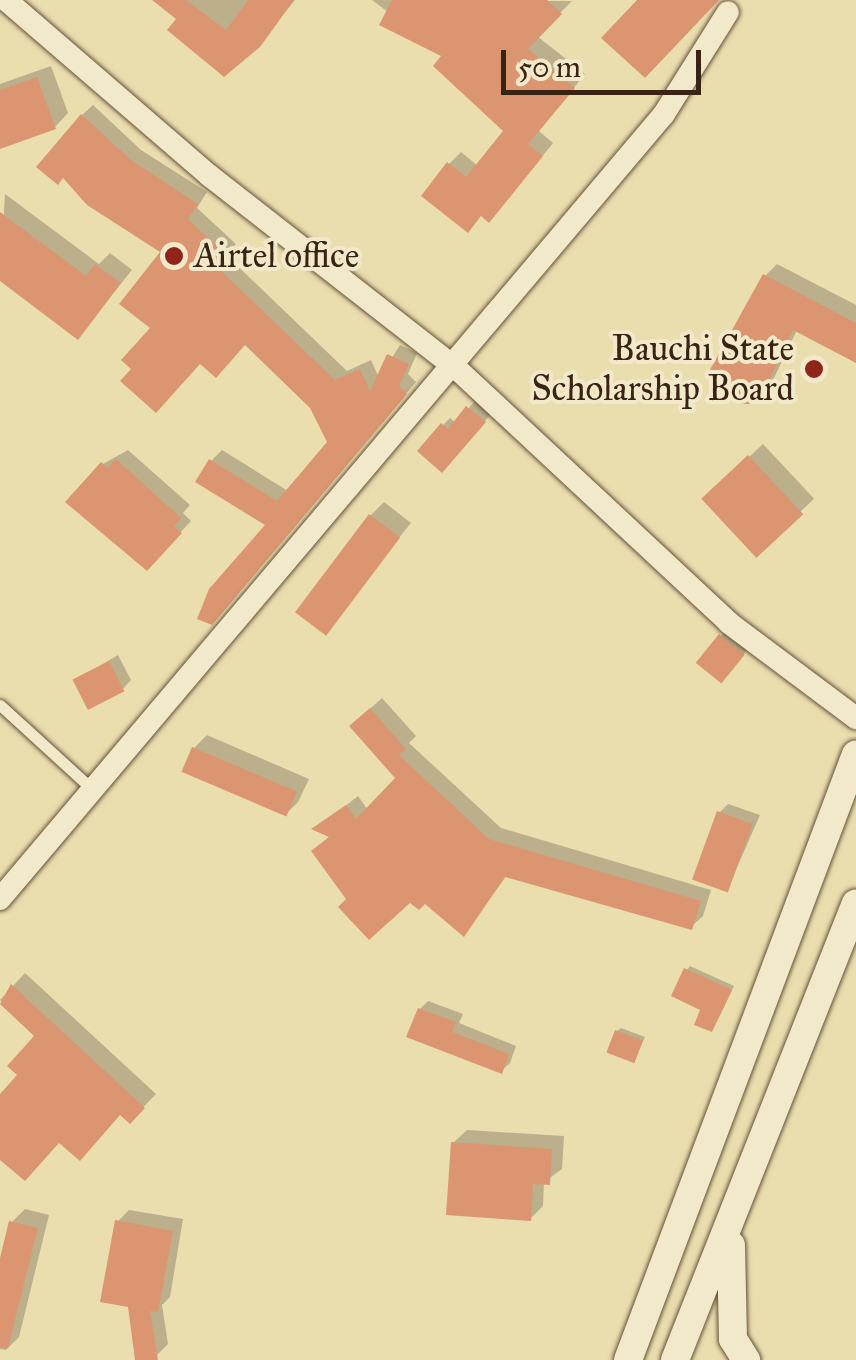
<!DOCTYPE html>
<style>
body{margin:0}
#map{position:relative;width:856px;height:1360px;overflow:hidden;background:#eaddae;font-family:"IM FELL Great Primer",serif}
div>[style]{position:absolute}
.shadow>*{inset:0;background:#0003;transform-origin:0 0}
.building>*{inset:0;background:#db9671;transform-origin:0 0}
.roads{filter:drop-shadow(0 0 2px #65523a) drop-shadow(0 0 2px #65523a)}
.service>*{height:11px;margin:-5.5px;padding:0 5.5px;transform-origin:5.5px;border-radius:5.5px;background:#f1e9ca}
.minor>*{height:22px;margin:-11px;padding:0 11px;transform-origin:11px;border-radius:11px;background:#f1e9ca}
.tertiary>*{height:28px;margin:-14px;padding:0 14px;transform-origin:14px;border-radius:14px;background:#f1e9ca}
.dots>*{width:28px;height:28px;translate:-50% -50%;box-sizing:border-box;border:5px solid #f1e9ca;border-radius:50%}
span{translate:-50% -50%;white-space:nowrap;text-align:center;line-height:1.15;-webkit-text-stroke:8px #f1e9ca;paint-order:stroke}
.poi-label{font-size:35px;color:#392313}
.left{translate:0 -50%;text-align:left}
.right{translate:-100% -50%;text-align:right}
.scale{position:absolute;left:501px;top:50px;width:200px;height:45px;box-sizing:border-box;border:5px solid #392313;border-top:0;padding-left:12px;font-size:30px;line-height:35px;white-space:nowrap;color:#392313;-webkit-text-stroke:8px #f1e9ca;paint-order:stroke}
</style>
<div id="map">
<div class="shadow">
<i style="clip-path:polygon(156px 0,295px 0,258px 45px,180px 19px)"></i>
<i style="clip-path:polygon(372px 0,572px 1px,537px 36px,585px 74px,539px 131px,553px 143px,501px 207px,449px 164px,461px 152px,478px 166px,507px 130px,445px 55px)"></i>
<i style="clip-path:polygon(51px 66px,68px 113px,55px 127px,0 146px,0 84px)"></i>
<i style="clip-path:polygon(93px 105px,141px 150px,207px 192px,197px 208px,236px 244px,226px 255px,347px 371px,371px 360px,379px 378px,400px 345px,417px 353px,408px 374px,416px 382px,223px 611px,269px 524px,211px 461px,222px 450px,288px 491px,330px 442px,312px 406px,246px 342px,201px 361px,135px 368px,154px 328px,164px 251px,82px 115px)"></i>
<i style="clip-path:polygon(5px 194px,99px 264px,110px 253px,132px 270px,78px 337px,0 278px)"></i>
<i style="clip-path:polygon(777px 264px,856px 305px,856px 360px,797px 330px,774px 378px,749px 402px,765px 276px)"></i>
<i style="clip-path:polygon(475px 401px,491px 414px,449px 462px,443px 425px,450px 418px,456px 423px)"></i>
<i style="left:763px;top:444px;width:75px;height:79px;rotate:47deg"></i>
<i style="clip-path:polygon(128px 450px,190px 505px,183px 513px,191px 521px,147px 568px,103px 464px)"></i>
<i style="clip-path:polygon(384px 502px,411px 523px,324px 631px,371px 515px)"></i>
<i style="clip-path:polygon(730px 628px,751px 645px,729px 672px,721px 636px)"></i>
<i style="clip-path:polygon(118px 655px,131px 680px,123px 689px,76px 680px)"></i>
<i style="clip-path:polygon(382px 698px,416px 736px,409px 743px,501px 828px,711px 890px,703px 916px,691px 927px,507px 875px,464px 933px,425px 901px,349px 899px,314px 851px,331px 835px,316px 829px,358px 796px,368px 810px,398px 778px,363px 715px)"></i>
<i style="clip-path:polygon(207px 735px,309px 779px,298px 802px,285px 815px,194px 748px)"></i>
<i style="clip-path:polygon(728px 804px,760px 815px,727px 890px,719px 813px)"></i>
<i style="clip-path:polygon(690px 966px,734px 986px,715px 1025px,687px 970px)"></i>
<i style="clip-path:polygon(25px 973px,156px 1094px,130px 1121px,120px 1112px,60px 1140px,0 1156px,0 1098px,21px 1074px,37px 1035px,0 1000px)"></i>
<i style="clip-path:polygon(428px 1001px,463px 1014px,459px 1023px,516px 1046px,510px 1063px,501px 1071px,420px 1009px)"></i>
<i style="clip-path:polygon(621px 1028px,645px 1037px,634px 1060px,617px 1031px)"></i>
<i style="clip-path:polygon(467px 1130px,564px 1136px,562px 1169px,544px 1182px,543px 1206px,530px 1219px,453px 1143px)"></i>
<i style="clip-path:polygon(25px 1209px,49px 1215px,19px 1337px,6px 1350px,0 1349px,0 1268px,12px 1222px)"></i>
<i style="clip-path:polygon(129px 1210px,183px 1219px,170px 1297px,162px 1305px,168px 1344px,156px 1356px,117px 1222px)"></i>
</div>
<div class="building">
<i style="clip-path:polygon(152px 0,186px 0,226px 30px,248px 0,294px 0,260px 47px,224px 77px,167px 30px,176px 19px)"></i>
<i style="clip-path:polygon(392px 0,547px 0,562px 14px,528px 49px,575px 88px,528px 144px,543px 156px,489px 223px,481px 216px,468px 233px,421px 196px,447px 162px,466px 177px,503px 131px,433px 66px,441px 56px,379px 25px)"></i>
<i style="clip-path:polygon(637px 0,719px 0,645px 78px,601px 38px)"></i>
<i style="clip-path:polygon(37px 77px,56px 129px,0 149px,0 90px)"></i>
<i style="clip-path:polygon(81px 114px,131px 160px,198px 204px,188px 219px,227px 256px,217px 267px,335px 380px,360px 369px,370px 391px,387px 354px,409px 364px,399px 386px,407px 394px,212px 625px,197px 619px,209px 589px,265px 525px,195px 482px,209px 459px,277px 501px,327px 442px,310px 408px,245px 345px,216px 378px,200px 364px,156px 413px,120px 381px,131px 369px,121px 360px,150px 328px,119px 304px,160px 252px,87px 205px,63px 178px,58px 185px,36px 167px)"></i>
<i style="clip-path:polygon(0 212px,86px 276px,95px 264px,121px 283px,78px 340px,0 281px)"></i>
<i style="clip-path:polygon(763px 274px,856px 323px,856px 363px,793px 330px,763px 393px,757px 391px,750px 404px,743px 404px,713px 390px,717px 382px,706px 377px)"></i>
<i style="clip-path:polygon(466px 406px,486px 422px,442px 473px,417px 451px,441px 423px,448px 429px)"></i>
<i style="left:748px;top:455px;width:81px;height:64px;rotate:47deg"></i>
<i style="clip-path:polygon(116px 459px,181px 518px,174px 526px,182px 533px,147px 571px,65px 502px,101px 462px,108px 468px)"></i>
<i style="left:369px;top:514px;width:39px;height:123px;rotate:37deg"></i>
<i style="left:719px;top:634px;width:33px;height:37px;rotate:39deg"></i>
<i style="left:109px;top:661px;width:34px;height:41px;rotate:63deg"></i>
<i style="clip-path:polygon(370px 708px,406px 749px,399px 755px,489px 839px,701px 901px,692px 930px,505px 877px,464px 937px,425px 904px,419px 910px,410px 903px,369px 940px,338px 907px,346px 899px,311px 851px,329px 837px,311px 829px,346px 805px,356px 819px,395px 778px,349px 726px)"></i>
<i style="left:192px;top:747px;width:114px;height:27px;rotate:23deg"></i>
<i style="left:717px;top:811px;width:38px;height:73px;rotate:20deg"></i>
<i style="clip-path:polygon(684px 968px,732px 990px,712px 1032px,694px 1025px,700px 1010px,671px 996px)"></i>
<i style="clip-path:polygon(11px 984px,145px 1108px,130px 1124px,120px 1115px,80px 1161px,59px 1143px,25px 1181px,0 1160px,0 1094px,17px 1075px,7px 1066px,34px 1036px,0 1004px)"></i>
<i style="clip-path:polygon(418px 1008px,456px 1022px,452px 1032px,509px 1054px,502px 1074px,406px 1037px)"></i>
<i style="left:615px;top:1030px;width:30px;height:24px;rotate:21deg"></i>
<i style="clip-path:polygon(451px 1142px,552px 1149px,550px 1185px,533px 1184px,531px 1221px,446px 1215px)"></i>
<i style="clip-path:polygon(115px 1220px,173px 1231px,158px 1312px,150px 1311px,158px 1360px,135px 1360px,128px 1307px,100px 1302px)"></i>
<i style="clip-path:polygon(9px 1221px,38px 1228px,8px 1348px,0 1347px,0 1258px)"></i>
</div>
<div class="roads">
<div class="service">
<i style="left:0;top:705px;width:126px;rotate:42.4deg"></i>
</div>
<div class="minor">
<i style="left:6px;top:0;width:269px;rotate:40.8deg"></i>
<i style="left:210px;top:176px;width:312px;rotate:38deg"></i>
<i style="left:456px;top:368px;width:374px;rotate:43deg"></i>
<i style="left:729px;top:623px;width:159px;rotate:36.8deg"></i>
<i style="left:0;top:899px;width:1028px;rotate:-49.77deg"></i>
<i style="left:664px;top:114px;width:120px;rotate:-57.9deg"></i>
</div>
<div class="tertiary">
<i style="left:731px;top:1245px;width:94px;rotate:88.8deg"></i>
<i style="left:733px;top:1339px;width:25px;rotate:58deg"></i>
<i style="left:628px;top:1360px;width:647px;rotate:-69.38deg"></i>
<i style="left:675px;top:1360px;width:491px;rotate:-68.4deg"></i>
</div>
</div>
<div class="dots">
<i style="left:174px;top:256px;background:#8f2418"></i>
<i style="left:814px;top:369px;background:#8f2418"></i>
</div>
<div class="poi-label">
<span class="left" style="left:194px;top:256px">Airtel office</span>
<span class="right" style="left:794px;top:369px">Bauchi State<br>Scholarship Board</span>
</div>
<div class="scale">50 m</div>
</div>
